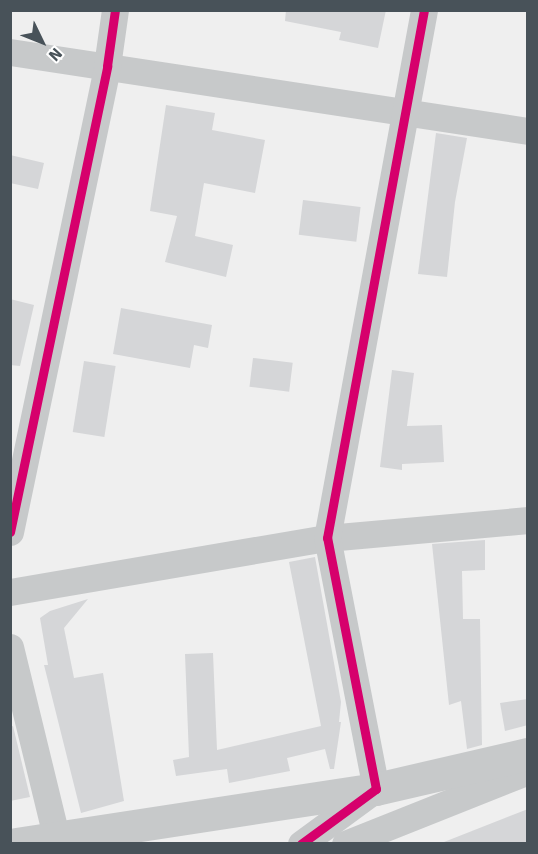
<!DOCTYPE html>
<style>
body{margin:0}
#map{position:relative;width:538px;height:854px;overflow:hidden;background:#efefef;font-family:Signika,sans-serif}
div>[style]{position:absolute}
.building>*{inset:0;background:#d5d6d8;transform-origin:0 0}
.minor>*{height:27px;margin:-13.5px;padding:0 13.5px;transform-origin:13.5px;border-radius:13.5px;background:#c7c9ca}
.tertiary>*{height:33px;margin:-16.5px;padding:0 16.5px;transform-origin:16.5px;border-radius:16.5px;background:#c7c9ca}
.cycleway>*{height:9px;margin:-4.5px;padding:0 4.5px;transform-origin:4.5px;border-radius:4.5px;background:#d6006c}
span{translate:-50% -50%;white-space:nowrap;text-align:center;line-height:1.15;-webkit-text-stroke:4.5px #fff;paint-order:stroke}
.frame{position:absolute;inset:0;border:12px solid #485259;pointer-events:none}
.north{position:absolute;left:12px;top:12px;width:60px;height:60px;-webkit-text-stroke:4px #fff;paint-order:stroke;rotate:133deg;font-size:16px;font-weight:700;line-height:24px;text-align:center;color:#485259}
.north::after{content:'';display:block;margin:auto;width:21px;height:27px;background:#485259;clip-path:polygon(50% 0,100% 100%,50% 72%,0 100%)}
</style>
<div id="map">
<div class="building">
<i style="clip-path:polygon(286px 10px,386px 10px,378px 48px,339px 40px,341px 32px,285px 21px)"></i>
<i style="clip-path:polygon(166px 105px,215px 113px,212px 130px,265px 140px,255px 193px,204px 183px,195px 236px,233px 245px,226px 277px,165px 262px,177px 216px,150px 211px)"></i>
<i style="clip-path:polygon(436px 133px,467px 138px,455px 202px,447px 277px,418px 274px)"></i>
<i style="clip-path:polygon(10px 155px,44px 163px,38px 189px,10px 183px)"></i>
<i style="left:303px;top:200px;width:58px;height:35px;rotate:7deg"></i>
<i style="clip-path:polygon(10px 299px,34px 305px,20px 366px,10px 365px)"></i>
<i style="clip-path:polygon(121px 308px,212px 325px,208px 348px,194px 345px,190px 368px,113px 354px)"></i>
<i style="left:253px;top:358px;width:40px;height:29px;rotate:7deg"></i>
<i style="left:84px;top:361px;width:32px;height:72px;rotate:9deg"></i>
<i style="clip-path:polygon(392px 370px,414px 373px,407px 426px,442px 425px,444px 462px,402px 464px,402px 470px,380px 467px)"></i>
<i style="clip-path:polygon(485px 540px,485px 570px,462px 571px,463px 619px,480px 619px,482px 745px,467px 749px,461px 701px,449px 705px,432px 544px)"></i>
<i style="clip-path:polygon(315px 557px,341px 702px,339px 722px,341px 722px,334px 769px,330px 769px,325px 749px,287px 758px,290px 771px,229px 783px,227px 769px,176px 776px,173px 760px,189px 757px,185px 654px,213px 653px,217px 750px,321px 726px,289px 562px)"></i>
<i style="clip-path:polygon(88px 599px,64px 628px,74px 678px,103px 673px,124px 801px,81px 813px,44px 665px,48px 665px,40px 618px,50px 611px)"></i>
<i style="clip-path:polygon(528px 699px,528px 725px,505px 731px,500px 703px)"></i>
<i style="clip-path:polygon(13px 726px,30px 797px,10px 801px,10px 727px)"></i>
<i style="clip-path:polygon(528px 809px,528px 843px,444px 843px,444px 842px)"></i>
</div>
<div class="minor">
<i style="left:10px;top:52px;width:524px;rotate:8.67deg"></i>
<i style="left:10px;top:532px;width:476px;rotate:-78.2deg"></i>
<i style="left:107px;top:66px;width:57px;rotate:-81.9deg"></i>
<i style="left:10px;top:592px;width:322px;rotate:-9.7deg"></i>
<i style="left:327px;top:538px;width:202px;rotate:-5.1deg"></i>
<i style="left:10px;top:647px;width:195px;rotate:76.3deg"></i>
<i style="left:301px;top:844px;width:93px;rotate:-36.3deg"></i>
<i style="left:376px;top:789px;width:256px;rotate:-101deg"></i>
<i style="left:327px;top:538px;width:537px;rotate:-79.59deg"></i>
<i style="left:345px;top:844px;width:197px;rotate:-21.7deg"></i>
</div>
<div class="tertiary">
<i style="left:16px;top:844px;width:364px;rotate:-8.7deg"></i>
<i style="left:376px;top:789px;width:156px;rotate:-13deg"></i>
</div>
<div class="cycleway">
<i style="left:10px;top:532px;width:476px;rotate:-78.2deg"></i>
<i style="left:107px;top:66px;width:57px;rotate:-81.9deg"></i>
<i style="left:301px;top:844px;width:93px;rotate:-36.3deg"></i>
<i style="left:376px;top:789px;width:256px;rotate:-101deg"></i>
<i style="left:327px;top:538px;width:537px;rotate:-79.59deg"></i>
</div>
<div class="frame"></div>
<div class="north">N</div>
</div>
